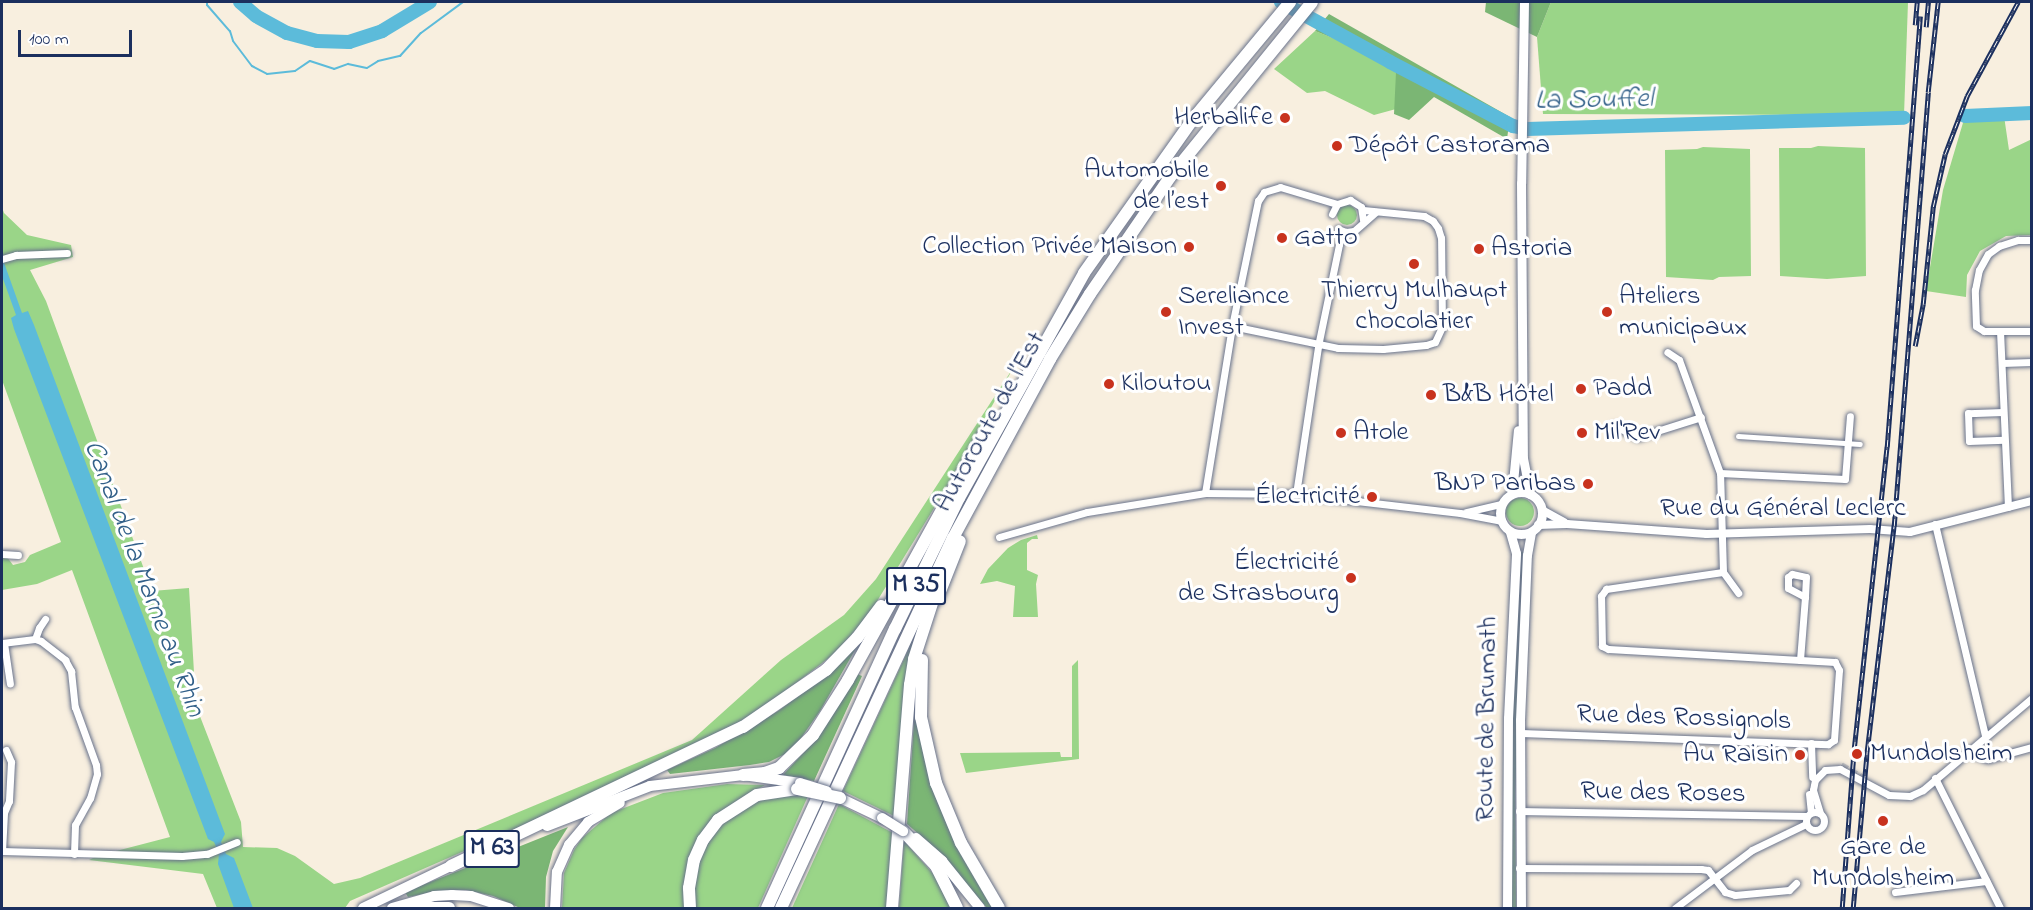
<!DOCTYPE html>
<meta charset="utf-8">
<style>
body{margin:0}
#map{position:relative;width:2033px;height:910px;overflow:hidden;background:#f8efdf;font-family:"Indie Flower",sans-serif}
div>[style]{position:absolute}
.green>*{inset:0;background:#9ad588}
.round{border-radius:50%}
.forest>*{inset:0;background:#7bb674}
.water>*{inset:0;background:#5cbbda}
.stream>*{height:2px;margin:-1px;padding:0 1px;transform-origin:1px;border-radius:1px;background:#5cbbda}
.river>*{height:14px;margin:-7px;padding:0 7px;transform-origin:7px;border-radius:7px;background:#5cbbda}
.minor-tunnel>*{height:7px;margin-top:-3.5px;transform-origin:0;background:repeating-linear-gradient(90deg,#ccc9c5 0 7px,transparent 0 10.5px)}
.roads{filter:drop-shadow(0 0 2px #68728b) drop-shadow(0 0 2px #68728b)}
.pedestrian>*{height:5px;margin:-2.5px;padding:0 2.5px;transform-origin:2.5px;border-radius:2.5px;background:#fff}
.minor>*{height:7px;margin:-3.5px;padding:0 3.5px;transform-origin:3.5px;border-radius:3.5px;background:#fff}
.minor>.ring{margin:-3.5px;padding:0;box-sizing:content-box;background:none;border:7px solid #fff;border-radius:50%}
.tertiary>*{height:8px;margin:-4px;padding:0 4px;transform-origin:4px;border-radius:4px;background:#fff}
.secondary>*{height:9px;margin:-4.5px;padding:0 4.5px;transform-origin:4.5px;border-radius:4.5px;background:#fff}
.secondary>.ring{margin:-4.5px;padding:0;box-sizing:content-box;background:none;border:9px solid #fff;border-radius:50%}
.primary>*{height:10px;margin:-5px;padding:0 5px;transform-origin:5px;border-radius:5px;background:#fff}
.trunk>*{height:12px;margin:-6px;padding:0 6px;transform-origin:6px;border-radius:6px;background:#fff}
.motorway>*{height:12px;margin:-6px;padding:0 6px;transform-origin:6px;border-radius:6px;background:#fff}
.rail>*{height:4.5px;margin-top:-2.25px;transform-origin:0;background:repeating-linear-gradient(90deg,#fff 0 7px,#1b2f5e 0 14px);box-sizing:border-box;border-block:2px solid #1b2f5e}
.bridges{filter:drop-shadow(0 0 2px #68728b) drop-shadow(0 0 2px #68728b)}
.primary-bridge>*{height:10px;margin:-5px;padding:0 5px;transform-origin:5px;border-radius:5px;background:#fff}
.motorway-bridge>*{height:12px;margin:-6px;padding:0 6px;transform-origin:6px;border-radius:6px;background:#fff}
.dots>*{width:16px;height:16px;translate:-50% -50%;box-sizing:border-box;border:3px solid #fff;border-radius:50%}
span{translate:-50% -50%;white-space:nowrap;text-align:center;line-height:1.15;-webkit-text-stroke:6px #fff;paint-order:stroke}
.shield-label span{padding:2px 4px;background:#fff;border:2px solid;border-radius:4px;-webkit-text-stroke-width:0}
.shield-label{font-size:26px;color:#1b2f5e;font-weight:700}
.poi-label{font-size:27px;color:#1b2f5e}
.right{translate:-100% -50%;text-align:right}
.left{translate:0 -50%;text-align:left}
.street-label{font-size:27px;color:#1b2f5e}
.water-label{font-size:28px;color:#326089;font-style:italic}
.frame{position:absolute;inset:0;border:3px solid #1b2f5e;pointer-events:none}
.scale{position:absolute;left:18px;top:30px;width:114px;height:27px;box-sizing:border-box;border:3px solid #1b2f5e;border-top:0;padding-left:8px;font-size:18px;line-height:21px;white-space:nowrap;color:#1b2f5e;-webkit-text-stroke:4px #fff;paint-order:stroke}
</style>
<div id="map">
<div class="green">
<i style="clip-path:polygon(1551px 2px,1908px 2px,1904px 115px,1543px 114px,1537px 37px)"></i>
<i style="clip-path:polygon(1315px 31px,1343px 42px,1396px 72px,1396px 109px,1374px 115px,1325px 91px,1307px 93px,1274px 69px)"></i>
<i style="clip-path:polygon(1965px 116px,2004px 116px,2009px 150px,2032px 139px,2031px 235px,2006px 236px,1980px 251px,1967px 275px,1966px 297px,1926px 291px,1943px 190px)"></i>
<i style="clip-path:polygon(1818px 146px,1865px 148px,1866px 276px,1827px 279px,1780px 276px,1779px 148px,1811px 148px)"></i>
<i style="clip-path:polygon(1703px 147px,1750px 149px,1751px 276px,1719px 277px,1713px 280px,1666px 277px,1665px 150px,1697px 149px)"></i>
<i class="round" style="left:1337px;top:205px;width:20px;height:20px"></i>
<i style="clip-path:polygon(2px 207px,4px 213px,27px 235px,71px 245px,73px 257px,30px 270px,46px 301px,152px 591px,189px 588px,196px 706px,241px 822px,243px 847px,277px 848px,295px 856px,334px 884px,360px 878px,692px 740px,781px 660px,844px 615px,876px 579px,1015px 365px,939px 500px,868px 616px,834px 654px,770px 703px,730px 728px,524px 825px,350px 901px,345px 908px,217px 908px,203px 874px,89px 860px,97px 856px,170px 837px,72px 570px,37px 584px,2px 590px,2px 558px,7px 557px,13px 565px,25px 562px,30px 555px,61px 542px,2px 380px)"></i>
<i class="round" style="left:1506px;top:498px;width:28px;height:28px"></i>
<i style="clip-path:polygon(1037px 535px,1038px 539px,1032px 539px,1027px 543px,1027px 570px,1038px 575px,1036px 584px,1038px 617px,1013px 617px,1015px 586px,997px 581px,980px 584px,988px 569px,1008px 548px,1021px 540px)"></i>
<i style="clip-path:polygon(1518px 552px,1524px 552px,1515px 794px,1516px 908px,1511px 908px,1510px 800px)"></i>
<i style="clip-path:polygon(912px 642px,914px 642px,894px 816px,843px 791px)"></i>
<i style="clip-path:polygon(1078px 660px,1079px 759px,966px 773px,960px 753px,1060px 752px,1061px 757px,1072px 757px,1072px 666px)"></i>
<i style="clip-path:polygon(727px 784px,765px 785px,723px 810px,704px 831px,686px 908px,562px 908px,564px 873px,574px 850px,582px 838px,611px 813px,663px 793px)"></i>
<i style="clip-path:polygon(783px 794px,808px 796px,758px 908px,694px 908px,696px 868px,714px 831px,751px 802px)"></i>
<i style="clip-path:polygon(839px 804px,893px 833px,887px 908px,792px 908px)"></i>
<i style="clip-path:polygon(904px 841px,936px 877px,952px 908px,899px 908px)"></i>
</div>
<div class="forest">
<i style="clip-path:polygon(1486px 2px,1551px 2px,1537px 37px,1485px 12px)"></i>
<i style="clip-path:polygon(1329px 14px,1510px 117px,1507px 139px,1434px 97px,1409px 120px,1394px 114px,1396px 72px,1343px 42px,1315px 31px)"></i>
<i style="clip-path:polygon(859px 643px,820px 711px,799px 741px,785px 754px,769px 762px,750px 765px,670px 774px,667px 770px,715px 748px,778px 711px,832px 671px)"></i>
<i style="clip-path:polygon(857px 674px,862px 676px,814px 781px,783px 775px,817px 738px)"></i>
<i style="clip-path:polygon(915px 707px,935px 796px,951px 832px,994px 908px,987px 908px,937px 850px,907px 824px)"></i>
<i style="clip-path:polygon(568px 827px,553px 851px,546px 877px,545px 908px,520px 908px,493px 896px,466px 890px,433px 892px,408px 897px,405px 892px)"></i>
</div>
<div class="water">
<i style="clip-path:polygon(2px 257px,22px 313px,28px 311px,34px 325px,225px 834px,221px 842px,226px 854px,234px 858px,253px 908px,234px 908px,218px 864px,219px 853px,214px 842px,208px 839px,14px 329px,11px 318px,16px 315px,2px 276px)"></i>
</div>
<div class="stream">
<i style="left:207px;top:2px;width:3px;rotate:90deg"></i>
<i style="left:207px;top:5px;width:35px;rotate:49deg"></i>
<i style="left:230px;top:31px;width:10px;rotate:73deg"></i>
<i style="left:233px;top:41px;width:31px;rotate:53deg"></i>
<i style="left:252px;top:66px;width:17px;rotate:28deg"></i>
<i style="left:267px;top:74px;width:28px;rotate:-6deg"></i>
<i style="left:295px;top:71px;width:18px;rotate:-34deg"></i>
<i style="left:310px;top:61px;width:25px;rotate:18deg"></i>
<i style="left:334px;top:69px;width:15px;rotate:-20deg"></i>
<i style="left:348px;top:64px;width:19px;rotate:12deg"></i>
<i style="left:367px;top:68px;width:13px;rotate:-32deg"></i>
<i style="left:378px;top:61px;width:23px;rotate:-13deg"></i>
<i style="left:400px;top:56px;width:31px;rotate:-48deg"></i>
<i style="left:421px;top:33px;width:52px;rotate:-36.4deg"></i>
</div>
<div class="river">
<i style="left:240px;top:2px;width:21px;rotate:41deg"></i>
<i style="left:256px;top:16px;width:35px;rotate:29deg"></i>
<i style="left:287px;top:33px;width:31px;rotate:15deg"></i>
<i style="left:317px;top:41px;width:32px;rotate:2deg"></i>
<i style="left:349px;top:42px;width:35px;rotate:-18deg"></i>
<i style="left:382px;top:31px;width:56px;rotate:-31.1deg"></i>
<i style="left:1281px;top:2px;width:124px;rotate:28.8deg"></i>
<i style="left:1390px;top:62px;width:139px;rotate:27.5deg"></i>
<i style="left:1513px;top:126px;width:14px;rotate:12deg"></i>
<i style="left:1527px;top:129px;width:377px;rotate:-1.7deg"></i>
<i style="left:1965px;top:116px;width:67px;rotate:-2.6deg"></i>
</div>
<div class="minor-tunnel">
<i style="left:1841px;top:765px;width:28px;rotate:30deg"></i>
</div>
<div class="roads">
<div class="pedestrian">
<i style="left:1738px;top:436px;width:122px;rotate:3.8deg"></i>
</div>
<div class="minor">
<i style="left:1332px;top:214px;width:11px;rotate:-63deg"></i>
<i style="left:1337px;top:204px;width:14px;rotate:-17deg"></i>
<i style="left:1350px;top:200px;width:13px;rotate:32deg"></i>
<i style="left:1361px;top:207px;width:13px;rotate:81deg"></i>
<i style="left:1338px;top:229px;width:9px;rotate:21deg"></i>
<i style="left:1346px;top:232px;width:8px;rotate:-7deg"></i>
<i style="left:1354px;top:231px;width:29px;rotate:-41deg"></i>
<i style="left:2px;top:259px;width:15px;rotate:-16deg"></i>
<i style="left:16px;top:255px;width:51px;rotate:-2.2deg"></i>
<i style="left:1232px;top:326px;width:108px;rotate:11.7deg"></i>
<i style="left:1338px;top:348px;width:45px;rotate:1.3deg"></i>
<i style="left:1383px;top:349px;width:43px;rotate:-5.3deg"></i>
<i style="left:1426px;top:345px;width:9px;rotate:-18deg"></i>
<i style="left:1435px;top:342px;width:17px;rotate:-65deg"></i>
<i style="left:1442px;top:327px;width:89px;rotate:-90.6deg"></i>
<i style="left:1441px;top:238px;width:10px;rotate:-107deg"></i>
<i style="left:1438px;top:228px;width:9px;rotate:-126deg"></i>
<i style="left:1433px;top:221px;width:10px;rotate:-151deg"></i>
<i style="left:1424px;top:216px;width:61px;rotate:-174.4deg"></i>
<i style="left:2000px;top:331px;width:16px;rotate:180deg"></i>
<i style="left:1984px;top:331px;width:9px;rotate:-148deg"></i>
<i style="left:1976px;top:326px;width:36px;rotate:-92deg"></i>
<i style="left:1975px;top:290px;width:20px;rotate:-79deg"></i>
<i style="left:1979px;top:270px;width:18px;rotate:-61deg"></i>
<i style="left:1988px;top:254px;width:14px;rotate:-36deg"></i>
<i style="left:1999px;top:246px;width:20px;rotate:-18deg"></i>
<i style="left:2018px;top:240px;width:14px"></i>
<i style="left:2002px;top:363px;width:30px;rotate:-2deg"></i>
<i style="left:2003px;top:412px;width:35px;rotate:178deg"></i>
<i style="left:1968px;top:413px;width:28px;rotate:88deg"></i>
<i style="left:1969px;top:441px;width:35px;rotate:-2deg"></i>
<i style="left:1615px;top:426px;width:25px;rotate:26deg"></i>
<i style="left:1638px;top:437px;width:66px;rotate:-17.6deg"></i>
<i style="left:1720px;top:473px;width:125px;rotate:2.7deg"></i>
<i style="left:1845px;top:479px;width:63px;rotate:-85.5deg"></i>
<i style="left:1205px;top:493px;width:169px;rotate:-80.8deg"></i>
<i style="left:1232px;top:326px;width:128px;rotate:-78.3deg"></i>
<i style="left:1258px;top:201px;width:11px;rotate:-56deg"></i>
<i style="left:1264px;top:192px;width:17px;rotate:-17deg"></i>
<i style="left:1280px;top:187px;width:59px;rotate:16.6deg"></i>
<i style="left:1296px;top:494px;width:150px;rotate:-81.5deg"></i>
<i style="left:1318px;top:346px;width:108px;rotate:-78.3deg"></i>
<i style="left:1340px;top:240px;width:10px;rotate:-53deg"></i>
<i style="left:2008px;top:507px;width:176px;rotate:-92.6deg"></i>
<i style="left:2000px;top:331px;width:32px"></i>
<i style="left:1466px;top:512px;width:37px;rotate:-13deg"></i>
<i style="left:1935px;top:524px;width:218px;rotate:76.7deg"></i>
<i style="left:999px;top:537px;width:91px;rotate:-15.9deg"></i>
<i style="left:1087px;top:512px;width:120px;rotate:-9.1deg"></i>
<i style="left:1205px;top:493px;width:91px;rotate:0.6deg"></i>
<i style="left:1296px;top:494px;width:165px;rotate:6.6deg"></i>
<i style="left:1460px;top:513px;width:43px;rotate:10.8deg"></i>
<i style="left:2px;top:554px;width:16px;rotate:4deg"></i>
<i style="left:1723px;top:572px;width:26px;rotate:54deg"></i>
<i style="left:35px;top:639px;width:12px;rotate:-70deg"></i>
<i style="left:39px;top:628px;width:11px;rotate:-56deg"></i>
<i style="left:2px;top:643px;width:33px;rotate:-7deg"></i>
<i style="left:35px;top:639px;width:6px;rotate:18deg"></i>
<i style="left:41px;top:641px;width:31px;rotate:38deg"></i>
<i style="left:65px;top:660px;width:13px;rotate:61deg"></i>
<i style="left:71px;top:671px;width:36px;rotate:84deg"></i>
<i style="left:75px;top:707px;width:62px;rotate:70.1deg"></i>
<i style="left:96px;top:765px;width:9px;rotate:84deg"></i>
<i style="left:97px;top:774px;width:25px;rotate:106deg"></i>
<i style="left:90px;top:798px;width:31px;rotate:119deg"></i>
<i style="left:75px;top:825px;width:29px;rotate:92deg"></i>
<i style="left:4px;top:643px;width:41px;rotate:81.7deg"></i>
<i style="left:1800px;top:660px;width:63px;rotate:-85.5deg"></i>
<i style="left:1805px;top:597px;width:19px;rotate:-152deg"></i>
<i style="left:1788px;top:588px;width:11px;rotate:-90deg"></i>
<i style="left:1788px;top:577px;width:5px;rotate:-37deg"></i>
<i style="left:1792px;top:574px;width:14px;rotate:12deg"></i>
<i style="left:1806px;top:577px;width:20px;rotate:93deg"></i>
<i style="left:1521px;top:733px;width:307px;rotate:2.1deg"></i>
<i style="left:1828px;top:744px;width:7px;rotate:-34deg"></i>
<i style="left:1834px;top:740px;width:70px;rotate:-85.9deg"></i>
<i style="left:1839px;top:670px;width:9px;rotate:-117deg"></i>
<i style="left:1835px;top:662px;width:227px;rotate:-176.7deg"></i>
<i style="left:1608px;top:649px;width:7px;rotate:-153deg"></i>
<i style="left:1602px;top:646px;width:50px;rotate:-91.1deg"></i>
<i style="left:1601px;top:596px;width:9px;rotate:-54deg"></i>
<i style="left:1606px;top:589px;width:118px;rotate:-8.3deg"></i>
<i style="left:1723px;top:572px;width:99px;rotate:-91.7deg"></i>
<i style="left:1720px;top:473px;width:120px;rotate:-109.9deg"></i>
<i style="left:1679px;top:360px;width:14px;rotate:-146deg"></i>
<i style="left:1811px;top:743px;width:34px;rotate:88deg"></i>
<i style="left:6px;top:750px;width:13px;rotate:67deg"></i>
<i style="left:11px;top:762px;width:39px;rotate:93deg"></i>
<i style="left:9px;top:801px;width:13px;rotate:113deg"></i>
<i style="left:4px;top:813px;width:38px;rotate:93deg"></i>
<i style="left:2px;top:851px;width:180px;rotate:1.6deg"></i>
<i style="left:182px;top:856px;width:25px;rotate:-5deg"></i>
<i style="left:207px;top:854px;width:32px;rotate:-22deg"></i>
<i style="left:1966px;top:752px;width:23px;rotate:18deg"></i>
<i style="left:1988px;top:759px;width:46px;rotate:-15.3deg"></i>
<i style="left:1935px;top:778px;width:145px;rotate:63.4deg"></i>
<i style="left:1809px;top:794px;width:18px;rotate:84deg"></i>
<i style="left:1519px;top:811px;width:287px;rotate:1deg"></i>
<i class="ring" style="left:1806px;top:812px;width:11px;height:11px"></i>
<i style="left:1820px;top:813px;width:24px;rotate:-107deg"></i>
<i style="left:1813px;top:790px;width:10px;rotate:-79deg"></i>
<i style="left:1815px;top:780px;width:14px;rotate:-45deg"></i>
<i style="left:1825px;top:770px;width:15px;rotate:-4deg"></i>
<i style="left:1840px;top:769px;width:55px;rotate:28deg"></i>
<i style="left:1889px;top:795px;width:21px;rotate:3deg"></i>
<i style="left:1910px;top:796px;width:14px;rotate:-25deg"></i>
<i style="left:1923px;top:790px;width:143px;rotate:-40.2deg"></i>
<i style="left:1519px;top:868px;width:182px;rotate:0.3deg"></i>
<i style="left:1701px;top:869px;width:7px;rotate:8deg"></i>
<i style="left:1708px;top:870px;width:28px;rotate:52deg"></i>
<i style="left:1725px;top:892px;width:10px;rotate:17deg"></i>
<i style="left:1735px;top:895px;width:54px;rotate:-5.3deg"></i>
<i style="left:1789px;top:890px;width:10px;rotate:-45deg"></i>
<i style="left:1895px;top:892px;width:92px;rotate:-6.9deg"></i>
<i style="left:1675px;top:908px;width:96px;rotate:-37deg"></i>
<i style="left:1752px;top:850px;width:60px;rotate:-25.7deg"></i>
</div>
<div class="tertiary">
<i style="left:1542px;top:510px;width:25px;rotate:29deg"></i>
<i style="left:1538px;top:525px;width:29px;rotate:-2deg"></i>
<i style="left:1567px;top:524px;width:140px;rotate:4.1deg"></i>
<i style="left:1707px;top:534px;width:163px;rotate:-1.8deg"></i>
<i style="left:1870px;top:529px;width:40px;rotate:4.3deg"></i>
<i style="left:1910px;top:532px;width:126px;rotate:-14.3deg"></i>
</div>
<div class="secondary">
<i style="left:1524px;top:2px;width:181px;rotate:90.9deg"></i>
<i style="left:1521px;top:183px;width:275px;rotate:89.6deg"></i>
<i style="left:1523px;top:458px;width:37px;rotate:79deg"></i>
<i class="ring" style="left:1500px;top:492px;width:33px;height:33px"></i>
<i style="left:1512px;top:493px;width:63px;rotate:-84.6deg"></i>
<i style="left:1507px;top:908px;width:190px;rotate:-89.7deg"></i>
<i style="left:1508px;top:718px;width:165px;rotate:-87.2deg"></i>
<i style="left:1516px;top:553px;width:22px;rotate:-106deg"></i>
<i style="left:1521px;top:908px;width:188px;rotate:-90.3deg"></i>
<i style="left:1520px;top:720px;width:165px;rotate:-87.6deg"></i>
<i style="left:1527px;top:555px;width:23px;rotate:-80deg"></i>
</div>
<div class="primary">
<i style="left:840px;top:798px;width:47px;rotate:25.5deg"></i>
<i style="left:547px;top:826px;width:110px;rotate:-21.2deg"></i>
<i style="left:650px;top:786px;width:94px;rotate:-6.7deg"></i>
<i style="left:743px;top:775px;width:58px;rotate:8deg"></i>
<i style="left:916px;top:838px;width:35px;rotate:41deg"></i>
<i style="left:942px;top:861px;width:60px;rotate:51deg"></i>
<i style="left:363px;top:908px;width:104px;rotate:-25.6deg"></i>
<i style="left:392px;top:908px;width:44px;rotate:-15.9deg"></i>
<i style="left:434px;top:896px;width:18px;rotate:-3deg"></i>
<i style="left:452px;top:895px;width:19px;rotate:3deg"></i>
<i style="left:471px;top:896px;width:40px;rotate:18deg"></i>
<i style="left:555px;top:908px;width:36px;rotate:-87deg"></i>
<i style="left:557px;top:872px;width:30px;rotate:-66deg"></i>
<i style="left:569px;top:845px;width:30px;rotate:-50deg"></i>
<i style="left:588px;top:822px;width:37px;rotate:-31deg"></i>
</div>
<div class="trunk">
<i style="left:937px;top:599px;width:62px;rotate:-68.4deg"></i>
<i style="left:922px;top:660px;width:57px;rotate:91deg"></i>
<i style="left:921px;top:717px;width:68px;rotate:77.2deg"></i>
<i style="left:936px;top:783px;width:65px;rotate:67.4deg"></i>
<i style="left:961px;top:843px;width:75px;rotate:59.7deg"></i>
<i style="left:743px;top:775px;width:22px;rotate:-5deg"></i>
<i style="left:765px;top:773px;width:15px;rotate:-20deg"></i>
<i style="left:779px;top:768px;width:47px;rotate:-44.1deg"></i>
<i style="left:813px;top:735px;width:65px;rotate:-57.5deg"></i>
<i style="left:848px;top:680px;width:283px;rotate:-61.1deg"></i>
<i style="left:451px;top:866px;width:323px;rotate:-25.5deg"></i>
<i style="left:743px;top:727px;width:101px;rotate:-34.5deg"></i>
<i style="left:826px;top:670px;width:45px;rotate:-45.9deg"></i>
<i style="left:857px;top:638px;width:40px;rotate:-53deg"></i>
<i style="left:767px;top:908px;width:307px;rotate:-65.4deg"></i>
<i style="left:895px;top:629px;width:146px;rotate:-64deg"></i>
<i style="left:959px;top:498px;width:257px;rotate:-60.9deg"></i>
<i style="left:1084px;top:273px;width:189px;rotate:-54.7deg"></i>
<i style="left:1193px;top:119px;width:152px;rotate:-50.3deg"></i>
<i style="left:781px;top:908px;width:408px;rotate:-65.1deg"></i>
<i style="left:953px;top:538px;width:204px;rotate:-61.5deg"></i>
<i style="left:1050px;top:359px;width:76px;rotate:-58.4deg"></i>
<i style="left:1090px;top:294px;width:142px;rotate:-55.6deg"></i>
<i style="left:1170px;top:177px;width:225px;rotate:-50.9deg"></i>
<i style="left:892px;top:908px;width:224px;rotate:-85.4deg"></i>
<i style="left:910px;top:685px;width:26px;rotate:-81deg"></i>
<i style="left:914px;top:659px;width:71px;rotate:-72.1deg"></i>
</div>
<div class="motorway">
<i style="left:903px;top:831px;width:48px;rotate:46.7deg"></i>
<i style="left:936px;top:866px;width:47px;rotate:63.4deg"></i>
<i style="left:414px;top:908px;width:35px"></i>
<i style="left:690px;top:908px;width:20px;rotate:-93deg"></i>
<i style="left:689px;top:888px;width:28px;rotate:-80deg"></i>
<i style="left:694px;top:860px;width:22px;rotate:-66deg"></i>
<i style="left:703px;top:840px;width:25px;rotate:-53deg"></i>
<i style="left:718px;top:820px;width:46px;rotate:-32.7deg"></i>
<i style="left:757px;top:795px;width:40px;rotate:-8.5deg"></i>
</div>
</div>
<div class="rail">
<i style="left:1915px;top:25px;width:23px;rotate:-85deg"></i>
<i style="left:1926px;top:27px;width:25px;rotate:-85deg"></i>
<i style="left:1915px;top:346px;width:43px;rotate:-79.2deg"></i>
<i style="left:1923px;top:304px;width:98px;rotate:-84.1deg"></i>
<i style="left:1933px;top:207px;width:54px;rotate:-77.2deg"></i>
<i style="left:1945px;top:154px;width:62px;rotate:-69.2deg"></i>
<i style="left:1967px;top:96px;width:107px;rotate:-61.5deg"></i>
<i style="left:1842px;top:908px;width:159px;rotate:-85.7deg"></i>
<i style="left:1854px;top:749px;width:304px;rotate:-83.8deg"></i>
<i style="left:1887px;top:447px;width:432px;rotate:-85.6deg"></i>
<i style="left:1853px;top:908px;width:158px;rotate:-84.9deg"></i>
<i style="left:1867px;top:751px;width:227px;rotate:-83.2deg"></i>
<i style="left:1894px;top:526px;width:435px;rotate:-85.5deg"></i>
<i style="left:1928px;top:92px;width:91px;rotate:-83.7deg"></i>
</div>
<div class="bridges">
<div class="primary-bridge">
<i style="left:800px;top:783px;width:28px;rotate:17deg"></i>
<i style="left:882px;top:818px;width:25px;rotate:32deg"></i>
</div>
<div class="motorway-bridge">
<i style="left:797px;top:789px;width:44px;rotate:11.8deg"></i>
</div>
</div>
<div class="dots">
<i style="left:1285px;top:118px;background:#c8321e"></i>
<i style="left:1337px;top:146px;background:#c8321e"></i>
<i style="left:1221px;top:186px;background:#c8321e"></i>
<i style="left:1282px;top:238px;background:#c8321e"></i>
<i style="left:1189px;top:247px;background:#c8321e"></i>
<i style="left:1479px;top:249px;background:#c8321e"></i>
<i style="left:1414px;top:264px;background:#c8321e"></i>
<i style="left:1166px;top:312px;background:#c8321e"></i>
<i style="left:1607px;top:312px;background:#c8321e"></i>
<i style="left:1109px;top:384px;background:#c8321e"></i>
<i style="left:1581px;top:389px;background:#c8321e"></i>
<i style="left:1431px;top:395px;background:#c8321e"></i>
<i style="left:1341px;top:433px;background:#c8321e"></i>
<i style="left:1582px;top:433px;background:#c8321e"></i>
<i style="left:1588px;top:484px;background:#c8321e"></i>
<i style="left:1372px;top:497px;background:#c8321e"></i>
<i style="left:1351px;top:578px;background:#c8321e"></i>
<i style="left:1857px;top:754px;background:#c8321e"></i>
<i style="left:1800px;top:755px;background:#c8321e"></i>
<i style="left:1883px;top:821px;background:#c8321e"></i>
</div>
<div class="shield-label">
<span style="left:916px;top:586px">M 35</span>
<span style="left:492px;top:849px">M 63</span>
</div>
<div class="poi-label">
<span class="right" style="left:1273px;top:118px">Herbalife</span>
<span class="left" style="left:1349px;top:146px">Dépôt Castorama</span>
<span class="right" style="left:1209px;top:186px">Automobile<br>de l’est</span>
<span class="left" style="left:1294px;top:238px">Gatto</span>
<span class="right" style="left:1177px;top:247px">Collection Privée Maison</span>
<span class="left" style="left:1491px;top:249px">Astoria</span>
<span style="left:1414px;top:306px">Thierry Mulhaupt<br>chocolatier</span>
<span class="left" style="left:1178px;top:312px">Sereliance<br>Invest</span>
<span class="left" style="left:1619px;top:312px">Ateliers<br>municipaux</span>
<span class="left" style="left:1121px;top:384px">Kiloutou</span>
<span class="left" style="left:1593px;top:389px">Padd</span>
<span class="left" style="left:1443px;top:395px">B&amp;B Hôtel</span>
<span class="left" style="left:1353px;top:433px">Atole</span>
<span class="left" style="left:1594px;top:433px">Mil'Rev</span>
<span class="right" style="left:1576px;top:484px">BNP Paribas</span>
<span class="right" style="left:1360px;top:497px">Électricité</span>
<span class="right" style="left:1339px;top:578px">Électricité<br>de Strasbourg</span>
<span class="left" style="left:1870px;top:754px">Mundolsheim</span>
<span class="right" style="left:1788px;top:755px">Au Raisin</span>
<span style="left:1883px;top:863px">Gare de<br>Mundolsheim</span>
</div>
<div class="street-label">
<span style="left:990px;top:422px;rotate:-61deg">Autoroute de l’Est</span>
<span style="left:1783px;top:509px">Rue du Général Leclerc</span>
<span style="left:1684px;top:718px;rotate:2deg">Rue des Rossignols</span>
<span style="left:1487px;top:719px;rotate:-89deg">Route de Brumath</span>
<span style="left:1663px;top:793px;rotate:1deg">Rue des Roses</span>
</div>
<div class="water-label">
<span style="left:1594px;top:101px;rotate:-1deg">La Souffel</span>
<span style="left:143px;top:579px;rotate:69deg">Canal de la Marne au Rhin</span>
</div>
<div class="frame"></div>
<div class="scale">100 m</div>
</div>
